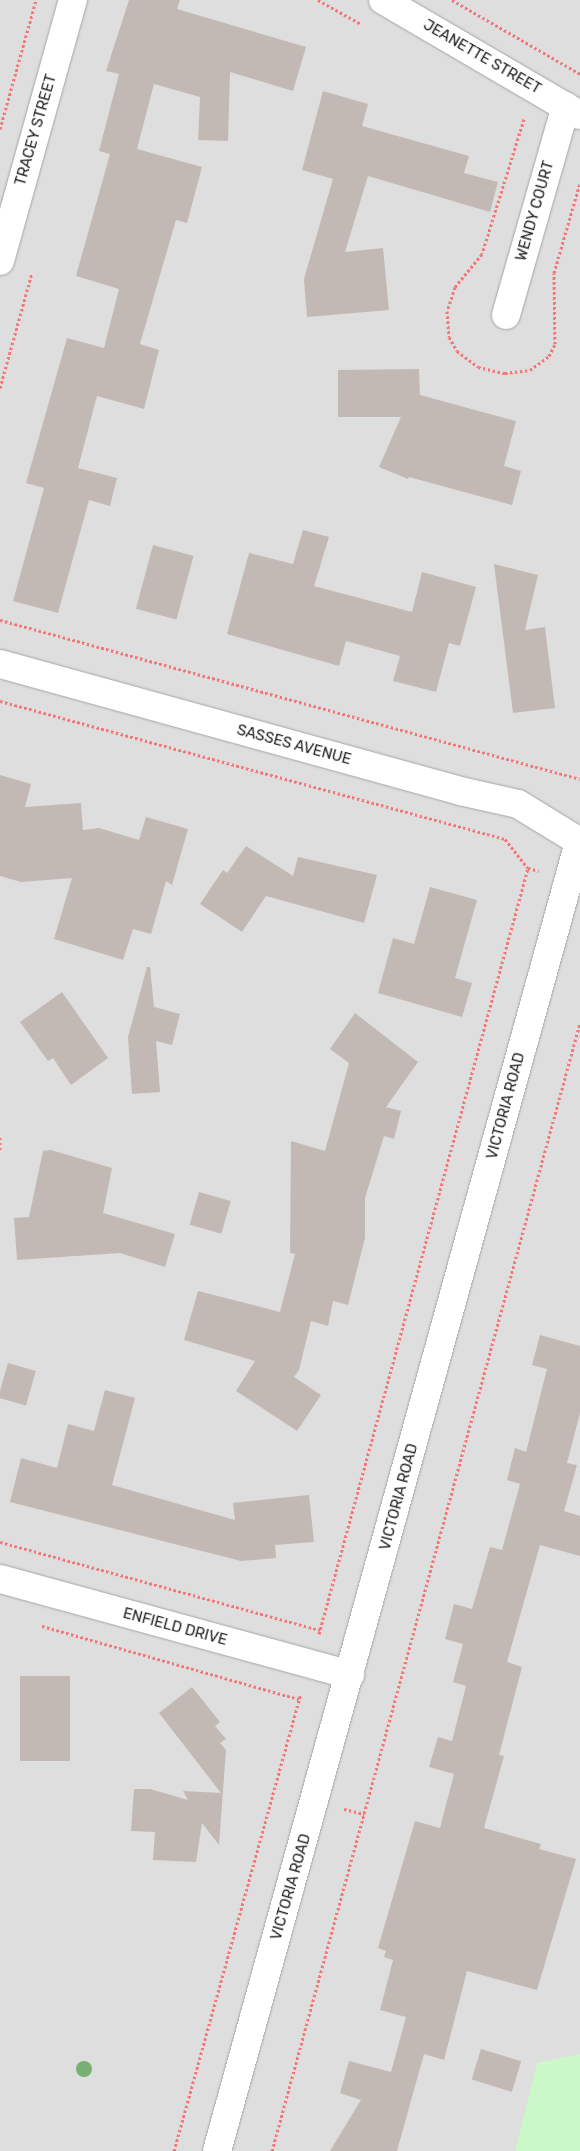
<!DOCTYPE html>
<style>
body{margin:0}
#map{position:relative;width:580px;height:2151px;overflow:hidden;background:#f1ede8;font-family:Rubik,sans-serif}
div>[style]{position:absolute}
.residential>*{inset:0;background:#dfdede;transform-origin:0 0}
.park>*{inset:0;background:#caf8c9}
.building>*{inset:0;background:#c2b9b5;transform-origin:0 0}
.path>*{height:3px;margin-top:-1.5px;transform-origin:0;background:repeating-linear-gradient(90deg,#f47677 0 2.5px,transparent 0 5px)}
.roads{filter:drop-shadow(0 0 1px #a5a5a5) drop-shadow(0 0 1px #a5a5a5)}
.minor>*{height:28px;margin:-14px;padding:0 14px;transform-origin:14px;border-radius:14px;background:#fff}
.trees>*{width:16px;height:16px;margin:-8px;border-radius:50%;background:#77b072}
span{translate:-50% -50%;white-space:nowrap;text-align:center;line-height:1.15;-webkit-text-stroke:4px #fff;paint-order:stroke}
.street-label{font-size:15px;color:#212121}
</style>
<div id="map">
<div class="residential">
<i style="left:0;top:0;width:580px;height:2151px"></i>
</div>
<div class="park">
<i style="clip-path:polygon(580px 2054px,580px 2151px,515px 2151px,537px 2063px)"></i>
</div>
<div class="building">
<i style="clip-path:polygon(129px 0,180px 0,177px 9px,306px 47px,293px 91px,230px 72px,228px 141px,198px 140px,200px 97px,154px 84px,137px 149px,202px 167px,187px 223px,176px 220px,140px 344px,159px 350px,144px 409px,97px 396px,78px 468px,117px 478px,110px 506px,89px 500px,58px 613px,13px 601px,44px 488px,26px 483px,67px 338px,104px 348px,119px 289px,76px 276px,110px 154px,99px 151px,119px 74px,106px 71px)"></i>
<i style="clip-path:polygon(323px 91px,368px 104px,362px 126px,469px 156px,464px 173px,498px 182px,490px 212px,368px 176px,345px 252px,383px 248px,389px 310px,307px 317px,304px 279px,333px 179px,302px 170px)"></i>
<i style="clip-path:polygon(419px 369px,420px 395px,516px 421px,504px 466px,521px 471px,512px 505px,409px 477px,408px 479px,379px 467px,401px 417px,338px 417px,338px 370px)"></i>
<i style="clip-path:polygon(303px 530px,329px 537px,314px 586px,412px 612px,422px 572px,476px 587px,460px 646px,449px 643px,436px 692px,393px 681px,400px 656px,346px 641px,339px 666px,227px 634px,249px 553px,293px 564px)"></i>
<i style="left:153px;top:545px;width:42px;height:66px;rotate:15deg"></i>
<i style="clip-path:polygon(494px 564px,538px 575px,525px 630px,545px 627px,555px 708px,513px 713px)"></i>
<i style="clip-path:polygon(0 775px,31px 784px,25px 807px,81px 803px,83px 830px,99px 828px,139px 840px,146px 817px,188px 829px,172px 885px,166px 881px,151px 934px,133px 929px,123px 960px,54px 939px,72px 878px,21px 882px,0 876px)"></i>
<i style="clip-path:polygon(246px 846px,293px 876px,298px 857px,377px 875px,364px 923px,266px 896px,242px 932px,200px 904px,223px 870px,227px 873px)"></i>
<i style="clip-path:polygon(430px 887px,477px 900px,455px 978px,472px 983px,462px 1017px,378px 993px,393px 938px,414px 944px)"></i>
<i style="clip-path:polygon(147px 967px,150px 967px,154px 1007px,180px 1014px,172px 1045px,156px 1041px,160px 1092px,132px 1094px,128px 1037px)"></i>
<i style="clip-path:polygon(62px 992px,108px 1058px,71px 1085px,53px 1058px,48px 1061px,20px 1022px)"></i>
<i style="clip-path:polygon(355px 1013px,418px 1062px,386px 1107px,401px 1111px,394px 1139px,384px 1136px,365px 1198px,365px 1238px,348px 1305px,333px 1301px,328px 1326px,311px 1321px,299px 1370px,294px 1377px,321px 1395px,297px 1431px,236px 1391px,255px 1361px,184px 1340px,198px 1291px,280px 1312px,295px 1254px,290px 1253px,291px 1141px,325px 1151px,349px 1063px,330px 1049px)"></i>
<i style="clip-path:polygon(51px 1150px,112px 1168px,103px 1213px,175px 1234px,165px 1267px,120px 1253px,17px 1260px,14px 1218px,29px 1217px,43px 1151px)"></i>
<i style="left:199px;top:1192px;width:33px;height:34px;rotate:16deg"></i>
<i style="clip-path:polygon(540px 1335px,580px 1346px,580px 1413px,567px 1463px,577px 1465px,564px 1511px,580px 1516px,580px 1556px,540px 1545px,507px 1662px,522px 1667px,499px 1755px,504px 1756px,484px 1828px,541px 1844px,539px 1849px,576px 1859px,537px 1990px,467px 1971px,444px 2060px,424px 2054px,397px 2151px,330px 2151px,361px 2100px,340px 2093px,349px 2061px,391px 2072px,406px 2017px,380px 2010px,393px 1960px,384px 1957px,386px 1951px,378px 1948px,415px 1821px,440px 1828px,454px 1774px,429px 1767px,438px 1737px,452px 1741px,466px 1686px,453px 1682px,463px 1644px,445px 1639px,454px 1604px,472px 1609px,490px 1547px,502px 1550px,520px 1484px,507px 1480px,515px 1448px,526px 1452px,547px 1369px,532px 1365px)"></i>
<i style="left:8px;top:1363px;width:29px;height:36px;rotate:16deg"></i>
<i style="clip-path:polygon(105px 1390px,135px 1398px,112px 1485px,235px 1520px,233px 1503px,309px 1495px,314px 1542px,275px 1545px,276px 1558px,241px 1561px,10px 1502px,21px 1458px,57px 1468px,68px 1424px,94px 1431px)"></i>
<i style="left:20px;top:1676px;width:50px;height:85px"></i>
<i style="clip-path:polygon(192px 1687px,220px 1722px,215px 1726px,226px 1739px,220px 1743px,226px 1750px,219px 1845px,202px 1823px,196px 1862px,153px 1860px,155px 1832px,131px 1831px,134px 1789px,150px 1789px,188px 1800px,183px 1791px,221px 1793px,159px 1713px)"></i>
<i style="left:481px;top:2049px;width:42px;height:32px;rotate:17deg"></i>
</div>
<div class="path">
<i style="left:318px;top:0;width:49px;rotate:29.2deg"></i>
<i style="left:452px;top:0;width:148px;rotate:30deg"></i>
<i style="left:524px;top:119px;width:141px;rotate:107.3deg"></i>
<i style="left:482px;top:254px;width:43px;rotate:129.3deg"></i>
<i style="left:455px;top:287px;width:25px;rotate:108deg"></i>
<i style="left:447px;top:311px;width:26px;rotate:86deg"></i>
<i style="left:449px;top:337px;width:16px;rotate:60deg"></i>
<i style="left:457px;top:351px;width:26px;rotate:37deg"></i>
<i style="left:478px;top:367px;width:28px;rotate:13deg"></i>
<i style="left:505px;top:373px;width:25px;rotate:-7deg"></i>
<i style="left:530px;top:370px;width:24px;rotate:-36deg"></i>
<i style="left:549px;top:356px;width:13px;rotate:-63deg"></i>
<i style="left:555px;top:344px;width:71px;rotate:-90.8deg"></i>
<i style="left:554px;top:273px;width:94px;rotate:-73.9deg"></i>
<i style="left:0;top:129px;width:134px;rotate:-74.4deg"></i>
<i style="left:0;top:388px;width:119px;rotate:-74.5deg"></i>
<i style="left:0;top:620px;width:601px;rotate:15.33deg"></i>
<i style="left:0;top:701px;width:524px;rotate:15.28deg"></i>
<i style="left:505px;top:839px;width:37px;rotate:52deg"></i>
<i style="left:528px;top:868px;width:11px;rotate:15deg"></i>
<i style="left:0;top:1137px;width:14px;rotate:90deg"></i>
<i style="left:0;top:1542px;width:332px;rotate:15.4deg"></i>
<i style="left:42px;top:1626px;width:267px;rotate:15.9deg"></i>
<i style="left:319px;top:1634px;width:794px;rotate:-74.74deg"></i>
<i style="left:344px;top:1809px;width:21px;rotate:14deg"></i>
<i style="left:174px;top:2151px;width:474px;rotate:-74.5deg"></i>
<i style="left:272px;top:2151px;width:1169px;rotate:-74.73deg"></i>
</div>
<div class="roads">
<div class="minor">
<i style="left:383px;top:0;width:228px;rotate:30.3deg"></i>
<i style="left:0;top:261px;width:271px;rotate:-74.4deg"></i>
<i style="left:506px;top:315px;width:217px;rotate:-74deg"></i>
<i style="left:0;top:664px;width:477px;rotate:15.4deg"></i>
<i style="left:460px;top:791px;width:59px;rotate:12.6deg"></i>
<i style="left:518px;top:804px;width:73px;rotate:31.5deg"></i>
<i style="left:0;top:1579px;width:363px;rotate:15.3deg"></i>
<i style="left:217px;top:2151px;width:1358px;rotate:-74.54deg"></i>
</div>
</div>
<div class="trees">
<i style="left:84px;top:2069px"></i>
</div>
<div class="street-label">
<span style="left:482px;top:57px;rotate:30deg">JEANETTE STREET</span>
<span style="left:36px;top:130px;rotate:-74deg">TRACEY STREET</span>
<span style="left:535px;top:211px;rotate:-74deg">WENDY COURT</span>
<span style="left:294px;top:745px;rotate:15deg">SASSES AVENUE</span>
<span style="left:506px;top:1106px;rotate:-75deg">VICTORIA ROAD</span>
<span style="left:399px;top:1497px;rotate:-75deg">VICTORIA ROAD</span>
<span style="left:175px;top:1627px;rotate:15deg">ENFIELD DRIVE</span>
<span style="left:291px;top:1887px;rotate:-74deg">VICTORIA ROAD</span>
</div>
</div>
